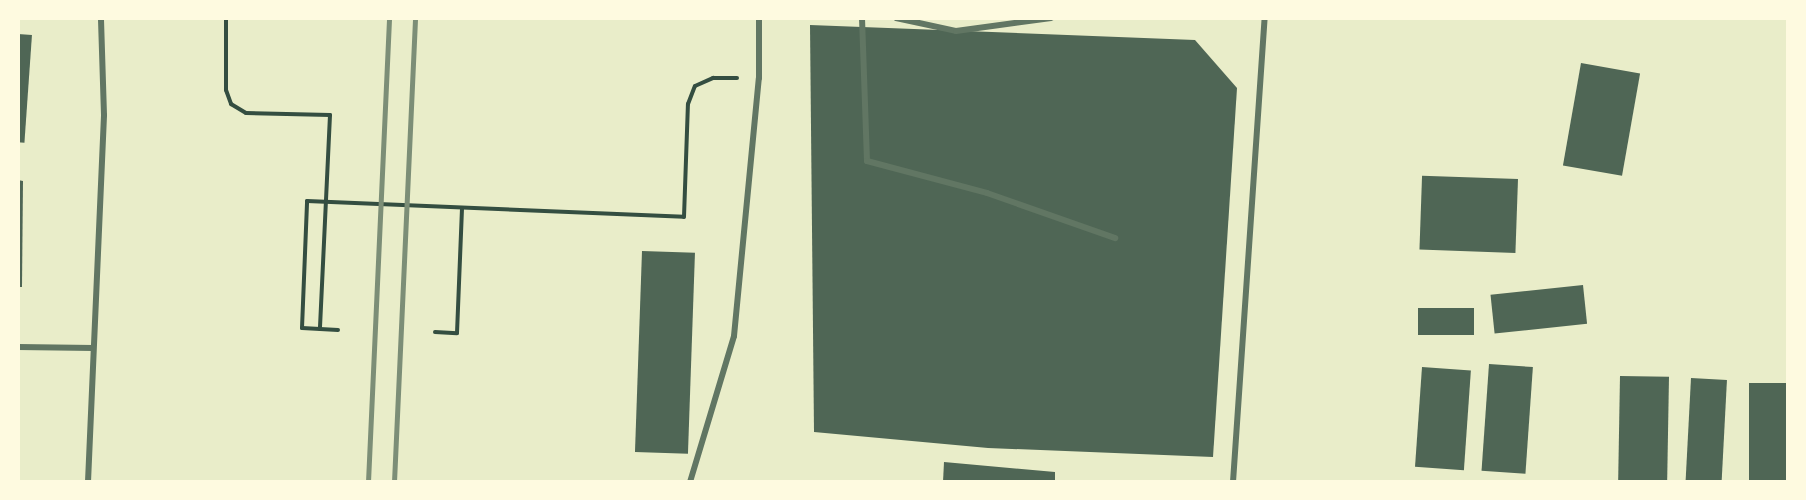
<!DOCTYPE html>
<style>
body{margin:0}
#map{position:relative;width:1806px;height:500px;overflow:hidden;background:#e9edc9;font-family:Lato,sans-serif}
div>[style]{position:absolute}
.building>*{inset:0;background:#4f6655;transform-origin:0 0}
.path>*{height:4px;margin:-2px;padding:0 2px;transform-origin:2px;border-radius:2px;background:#344e41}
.minor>*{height:6px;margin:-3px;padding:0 3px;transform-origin:3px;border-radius:3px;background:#617663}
.rail>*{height:4.5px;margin:-2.25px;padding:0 2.25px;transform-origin:2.25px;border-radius:2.25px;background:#7c8e77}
span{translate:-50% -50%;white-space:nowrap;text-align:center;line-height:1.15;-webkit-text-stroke:6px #fefae0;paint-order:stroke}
.frame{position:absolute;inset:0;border:20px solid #fefae0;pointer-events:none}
</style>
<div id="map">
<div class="building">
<i style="clip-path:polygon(810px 25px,1195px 40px,1237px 88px,1213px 457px,988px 448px,814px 432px)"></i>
<i style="left:18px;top:34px;width:14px;height:108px;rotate:4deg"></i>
<i style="left:1581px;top:63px;width:60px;height:104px;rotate:10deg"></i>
<i style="left:1518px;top:179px;width:74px;height:96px;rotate:92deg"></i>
<i style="clip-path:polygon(18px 180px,23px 181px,22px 287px,18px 287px)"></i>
<i style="left:642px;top:251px;width:53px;height:201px;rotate:2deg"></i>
<i style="left:1583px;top:285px;width:39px;height:93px;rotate:84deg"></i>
<i style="left:1418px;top:308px;width:56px;height:27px"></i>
<i style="left:1489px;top:364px;width:44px;height:107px;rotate:4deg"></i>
<i style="left:1422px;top:367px;width:49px;height:100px;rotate:4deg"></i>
<i style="left:1620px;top:376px;width:49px;height:106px;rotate:1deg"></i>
<i style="left:1691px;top:378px;width:36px;height:103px;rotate:3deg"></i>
<i style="left:1788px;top:383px;width:99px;height:39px;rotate:90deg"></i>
<i style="clip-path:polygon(944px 462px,1055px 472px,1055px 482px,943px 482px)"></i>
</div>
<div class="path">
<i style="left:226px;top:18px;width:72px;rotate:90deg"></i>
<i style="left:226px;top:90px;width:15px;rotate:70deg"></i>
<i style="left:231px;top:104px;width:17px;rotate:31deg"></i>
<i style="left:246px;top:113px;width:84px;rotate:1.4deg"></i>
<i style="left:330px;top:115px;width:214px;rotate:92.7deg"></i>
<i style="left:338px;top:330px;width:36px;rotate:-177deg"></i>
<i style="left:302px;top:328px;width:127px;rotate:-87.7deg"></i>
<i style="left:307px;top:201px;width:377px;rotate:2.4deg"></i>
<i style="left:684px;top:217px;width:113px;rotate:-88deg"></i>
<i style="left:688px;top:104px;width:19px;rotate:-69deg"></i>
<i style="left:695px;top:86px;width:20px;rotate:-24deg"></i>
<i style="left:713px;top:78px;width:24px"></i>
<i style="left:435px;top:332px;width:22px;rotate:3deg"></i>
<i style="left:457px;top:333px;width:125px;rotate:-87.7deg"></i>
</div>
<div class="minor">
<i style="left:862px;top:18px;width:143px;rotate:88deg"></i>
<i style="left:867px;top:161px;width:124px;rotate:14.9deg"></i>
<i style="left:987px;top:193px;width:136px;rotate:19.4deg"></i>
<i style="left:896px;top:18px;width:61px;rotate:12.2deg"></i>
<i style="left:956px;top:31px;width:96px;rotate:-7.8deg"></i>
<i style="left:18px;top:347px;width:75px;rotate:0.8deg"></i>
<i style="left:88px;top:482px;width:367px;rotate:-87.5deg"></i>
<i style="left:104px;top:115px;width:97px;rotate:-91.8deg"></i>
<i style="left:690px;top:482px;width:152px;rotate:-73.2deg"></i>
<i style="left:734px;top:336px;width:259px;rotate:-84.5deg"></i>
<i style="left:759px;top:78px;width:60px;rotate:-90deg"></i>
<i style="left:1233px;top:482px;width:465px;rotate:-86.1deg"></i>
</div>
<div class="rail">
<i style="left:368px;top:482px;width:464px;rotate:-87.4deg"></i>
<i style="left:394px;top:482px;width:464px;rotate:-87.4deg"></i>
</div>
<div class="frame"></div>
</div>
